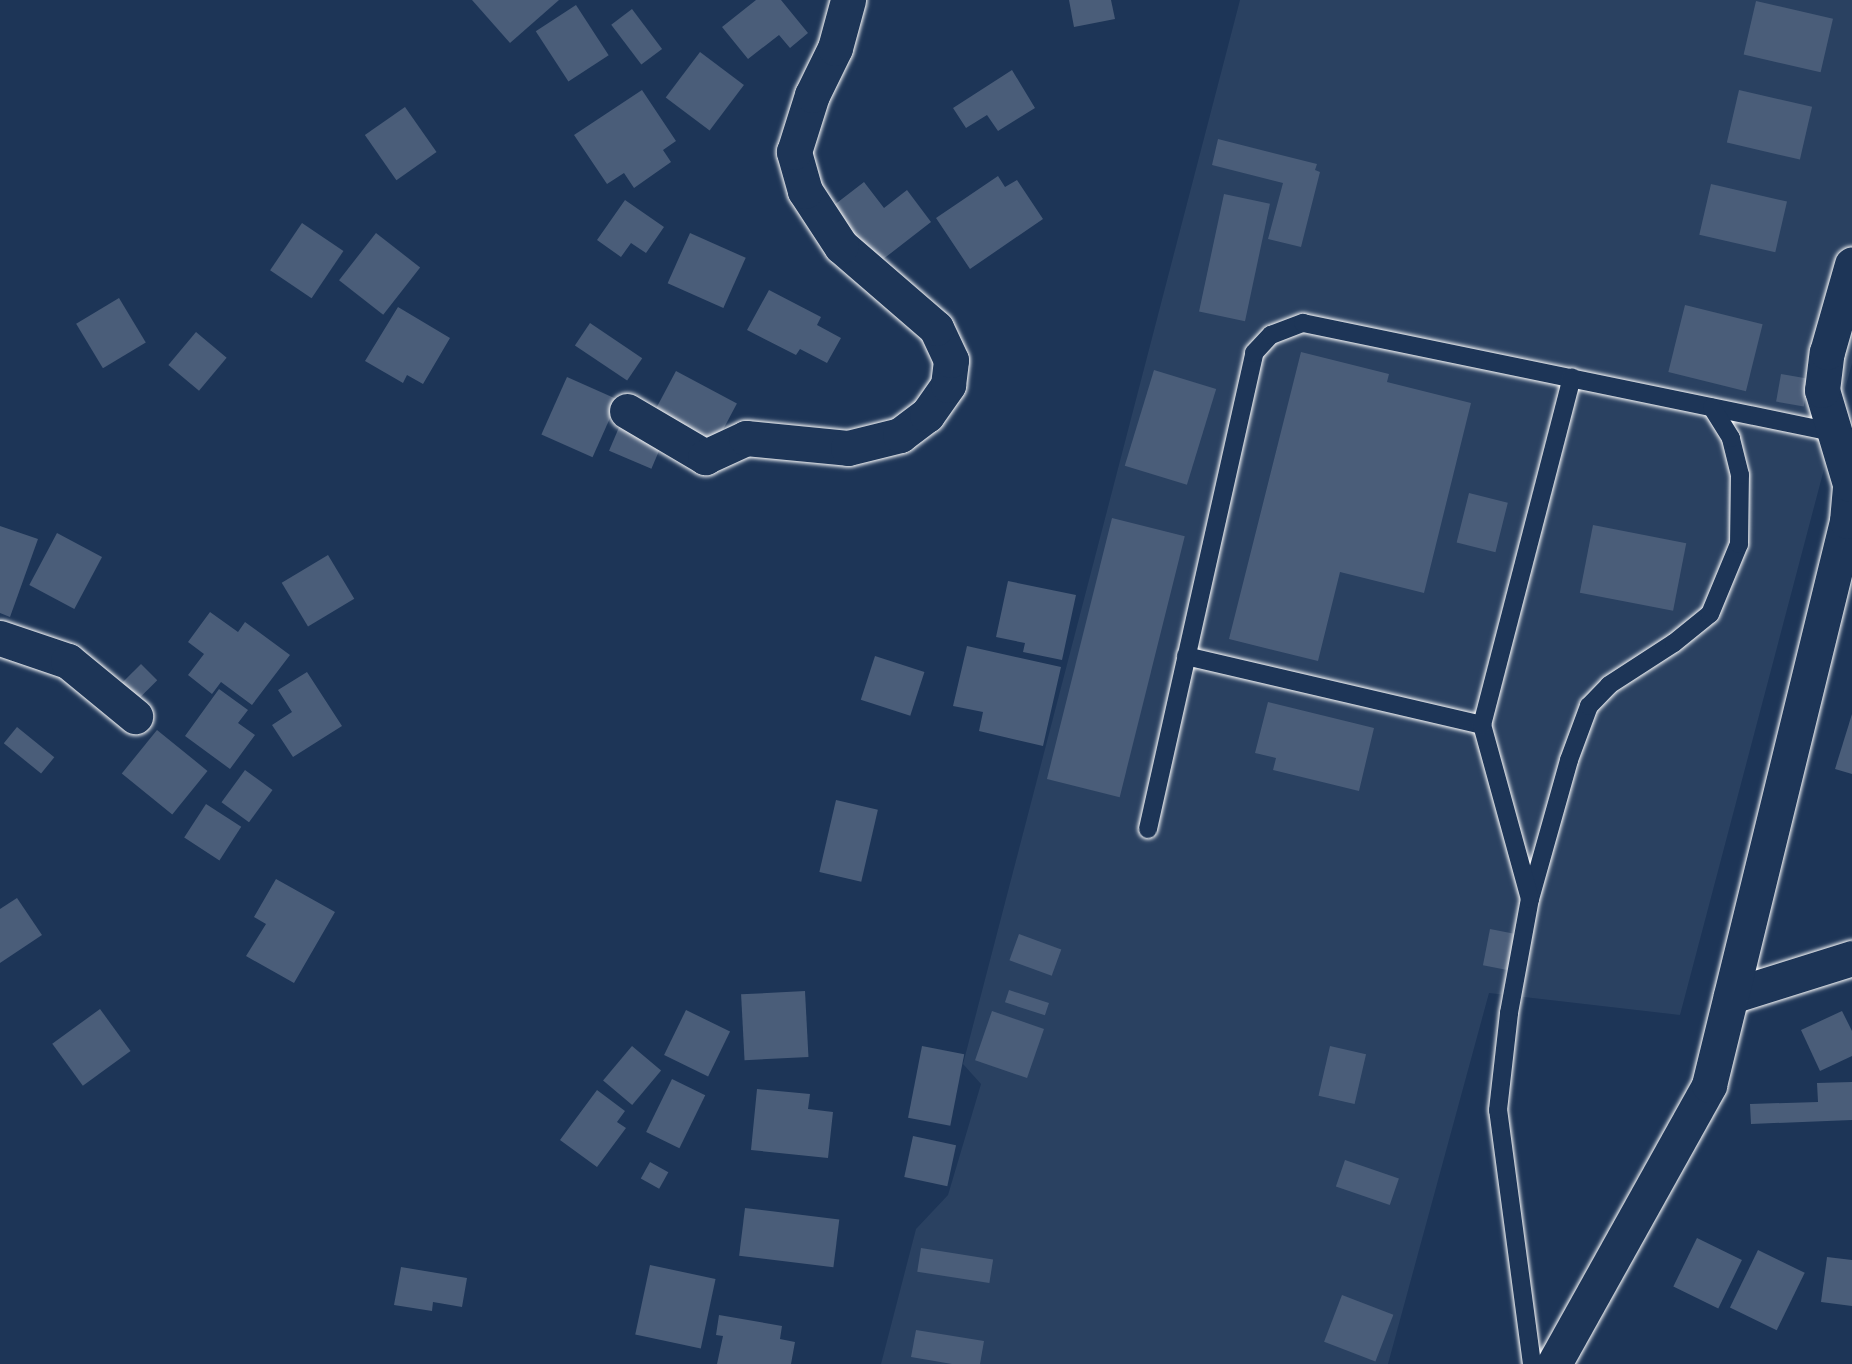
<!DOCTYPE html>
<style>
body{margin:0}
#map{position:relative;width:1852px;height:1364px;overflow:hidden;background:#1d3557;font-family:Mali,sans-serif}
div>[style]{position:absolute}
.built>*{inset:0;background:#2a4161}
.building>*{inset:0;background:#4a5d79;transform-origin:0 0}
.roads{filter:drop-shadow(0 0 2px #fff) drop-shadow(0 0 2px #fff)}
.service>*{height:18px;margin:-9px;padding:0 9px;transform-origin:9px;border-radius:9px;background:#1d3557}
.minor>*{height:35px;margin:-17.5px;padding:0 17.5px;transform-origin:17.5px;border-radius:17.5px;background:#1d3557}
span{translate:-50% -50%;white-space:nowrap;text-align:center;line-height:1.15;-webkit-text-stroke:6px #1d3557;paint-order:stroke}
</style>
<div id="map">
<div class="built">
<i style="clip-path:polygon(1240px 0,1852px 0,1852px 363px,1680px 1015px,1489px 993px,1388px 1364px,881px 1364px,916px 1229px,948px 1195px,981px 1084px,963px 1064px)"></i>
</div>
<div class="building">
<i style="clip-path:polygon(472px 0,559px 0,510px 43px)"></i>
<i style="clip-path:polygon(756px 0,781px 0,808px 33px,790px 48px,779px 35px,748px 59px,722px 27px)"></i>
<i style="clip-path:polygon(1069px 0,1111px 0,1115px 19px,1074px 27px)"></i>
<i style="left:1756px;top:1px;width:79px;height:55px;rotate:13deg"></i>
<i style="left:576px;top:5px;width:60px;height:48px;rotate:57deg"></i>
<i style="left:632px;top:9px;width:50px;height:26px;rotate:53deg"></i>
<i style="left:700px;top:52px;width:55px;height:57px;rotate:37deg"></i>
<i style="clip-path:polygon(1012px 70px,1035px 108px,998px 131px,987px 115px,966px 128px,953px 108px)"></i>
<i style="clip-path:polygon(642px 90px,676px 141px,663px 150px,671px 162px,634px 188px,624px 173px,607px 184px,574px 135px)"></i>
<i style="left:1739px;top:90px;width:75px;height:54px;rotate:13deg"></i>
<i style="left:405px;top:107px;width:55px;height:49px;rotate:55deg"></i>
<i style="clip-path:polygon(1218px 139px,1317px 164px,1315px 170px,1320px 172px,1301px 247px,1268px 239px,1283px 183px,1212px 165px)"></i>
<i style="clip-path:polygon(998px 176px,1005px 187px,1017px 180px,1043px 219px,970px 269px,936px 218px)"></i>
<i style="clip-path:polygon(864px 182px,884px 208px,907px 190px,931px 222px,873px 267px,829px 209px)"></i>
<i style="left:1711px;top:184px;width:78px;height:52px;rotate:13deg"></i>
<i style="left:1224px;top:194px;width:47px;height:120px;rotate:12deg"></i>
<i style="clip-path:polygon(625px 200px,664px 227px,646px 253px,631px 243px,621px 257px,597px 240px)"></i>
<i style="left:302px;top:223px;width:50px;height:57px;rotate:34deg"></i>
<i style="left:376px;top:233px;width:56px;height:60px;rotate:38deg"></i>
<i style="left:690px;top:233px;width:61px;height:55px;rotate:24deg"></i>
<i style="clip-path:polygon(769px 290px,821px 317px,817px 325px,841px 338px,827px 363px,800px 349px,796px 355px,747px 330px)"></i>
<i style="left:119px;top:298px;width:52px;height:50px;rotate:59deg"></i>
<i style="left:1685px;top:305px;width:80px;height:69px;rotate:14deg"></i>
<i style="clip-path:polygon(398px 307px,450px 338px,423px 384px,407px 375px,403px 383px,365px 361px)"></i>
<i style="left:590px;top:323px;width:63px;height:27px;rotate:34deg"></i>
<i style="left:196px;top:332px;width:40px;height:43px;rotate:40deg"></i>
<i style="clip-path:polygon(1301px 352px,1389px 374px,1387px 382px,1471px 403px,1424px 593px,1340px 572px,1318px 661px,1229px 639px)"></i>
<i style="left:1154px;top:370px;width:65px;height:100px;rotate:17deg"></i>
<i style="left:676px;top:371px;width:69px;height:51px;rotate:28deg"></i>
<i style="left:1781px;top:374px;width:28px;height:28px;rotate:10deg"></i>
<i style="left:567px;top:377px;width:56px;height:63px;rotate:24deg"></i>
<i style="left:620px;top:425px;width:46px;height:28px;rotate:23deg"></i>
<i style="left:1469px;top:493px;width:40px;height:51px;rotate:14deg"></i>
<i style="left:1112px;top:518px;width:75px;height:269px;rotate:14deg"></i>
<i style="left:1593px;top:525px;width:95px;height:69px;rotate:11deg"></i>
<i style="clip-path:polygon(0 526px,38px 539px,10px 617px,0 613px)"></i>
<i style="left:57px;top:533px;width:51px;height:59px;rotate:28deg"></i>
<i style="left:328px;top:555px;width:51px;height:54px;rotate:59deg"></i>
<i style="clip-path:polygon(1008px 581px,1076px 595px,1062px 660px,1023px 652px,1025px 643px,996px 637px)"></i>
<i style="clip-path:polygon(210px 612px,238px 632px,245px 622px,290px 655px,252px 705px,221px 682px,212px 694px,188px 675px,204px 654px,188px 642px)"></i>
<i style="clip-path:polygon(967px 646px,1061px 667px,1043px 746px,979px 731px,983px 712px,953px 706px)"></i>
<i style="left:875px;top:656px;width:52px;height:46px;rotate:18deg"></i>
<i style="left:141px;top:664px;width:23px;height:33px;rotate:45deg"></i>
<i style="clip-path:polygon(307px 672px,342px 726px,293px 757px,272px 725px,292px 712px,278px 690px)"></i>
<i style="clip-path:polygon(219px 689px,248px 710px,238px 723px,255px 735px,230px 769px,185px 736px)"></i>
<i style="clip-path:polygon(1268px 702px,1374px 728px,1359px 791px,1273px 770px,1276px 758px,1255px 753px)"></i>
<i style="clip-path:polygon(1852px 714px,1852px 774px,1835px 769px)"></i>
<i style="left:17px;top:727px;width:48px;height:21px;rotate:39deg"></i>
<i style="left:157px;top:730px;width:65px;height:56px;rotate:39deg"></i>
<i style="left:245px;top:770px;width:34px;height:40px;rotate:36deg"></i>
<i style="left:836px;top:800px;width:43px;height:74px;rotate:13deg"></i>
<i style="left:206px;top:804px;width:42px;height:40px;rotate:33deg"></i>
<i style="clip-path:polygon(276px 879px,335px 912px,294px 983px,246px 956px,266px 924px,254px 917px)"></i>
<i style="clip-path:polygon(17px 898px,42px 935px,0 963px,0 909px)"></i>
<i style="left:1490px;top:929px;width:26px;height:37px;rotate:11deg"></i>
<i style="left:1019px;top:934px;width:45px;height:28px;rotate:20deg"></i>
<i style="left:1009px;top:990px;width:42px;height:13px;rotate:18deg"></i>
<i style="left:805px;top:991px;width:66px;height:64px;rotate:87deg"></i>
<i style="left:100px;top:1009px;width:52px;height:59px;rotate:54deg"></i>
<i style="left:686px;top:1010px;width:49px;height:50px;rotate:26deg"></i>
<i style="left:992px;top:1011px;width:55px;height:52px;rotate:19deg"></i>
<i style="clip-path:polygon(1842px 1011px,1852px 1031px,1852px 1056px,1820px 1071px,1801px 1030px)"></i>
<i style="left:632px;top:1046px;width:38px;height:45px;rotate:40deg"></i>
<i style="left:922px;top:1046px;width:43px;height:73px;rotate:11deg"></i>
<i style="left:1330px;top:1046px;width:37px;height:51px;rotate:13deg"></i>
<i style="left:672px;top:1079px;width:37px;height:59px;rotate:26deg"></i>
<i style="clip-path:polygon(1852px 1082px,1852px 1120px,1751px 1124px,1750px 1104px,1818px 1102px,1817px 1083px)"></i>
<i style="clip-path:polygon(757px 1089px,810px 1094px,808px 1109px,833px 1112px,828px 1158px,751px 1150px)"></i>
<i style="clip-path:polygon(597px 1090px,625px 1111px,617px 1122px,626px 1128px,597px 1167px,560px 1140px)"></i>
<i style="left:913px;top:1136px;width:44px;height:42px;rotate:12deg"></i>
<i style="left:1345px;top:1160px;width:57px;height:28px;rotate:19deg"></i>
<i style="left:650px;top:1162px;width:21px;height:19px;rotate:29deg"></i>
<i style="left:745px;top:1208px;width:95px;height:48px;rotate:7deg"></i>
<i style="left:1697px;top:1238px;width:50px;height:54px;rotate:26deg"></i>
<i style="left:921px;top:1248px;width:73px;height:24px;rotate:9deg"></i>
<i style="left:1758px;top:1250px;width:52px;height:64px;rotate:26deg"></i>
<i style="clip-path:polygon(1827px 1257px,1852px 1260px,1852px 1306px,1821px 1302px)"></i>
<i style="left:650px;top:1265px;width:67px;height:71px;rotate:12deg"></i>
<i style="clip-path:polygon(401px 1267px,467px 1278px,462px 1307px,433px 1302px,432px 1311px,394px 1305px)"></i>
<i style="left:1342px;top:1295px;width:55px;height:50px;rotate:21deg"></i>
<i style="clip-path:polygon(719px 1315px,782px 1326px,780px 1339px,795px 1342px,791px 1364px,717px 1364px,723px 1336px,716px 1335px)"></i>
<i style="clip-path:polygon(916px 1330px,984px 1341px,980px 1364px,952px 1364px,911px 1357px)"></i>
</div>
<div class="roads">
<div class="service">
<i style="left:1186px;top:656px;width:304px;rotate:13.1deg"></i>
<i style="left:1148px;top:829px;width:488px;rotate:-77.4deg"></i>
<i style="left:1254px;top:353px;width:25px;rotate:-47deg"></i>
<i style="left:1271px;top:335px;width:34px;rotate:-21deg"></i>
<i style="left:1303px;top:323px;width:540px;rotate:11.64deg"></i>
<i style="left:1530px;top:899px;width:144px;rotate:-74.3deg"></i>
<i style="left:1569px;top:760px;width:58px;rotate:-69.7deg"></i>
<i style="left:1589px;top:706px;width:29px;rotate:-46deg"></i>
<i style="left:1609px;top:685px;width:77px;rotate:-32.9deg"></i>
<i style="left:1674px;top:643px;width:46px;rotate:-38.9deg"></i>
<i style="left:1710px;top:614px;width:76px;rotate:-67.5deg"></i>
<i style="left:1739px;top:544px;width:69px;rotate:-89.2deg"></i>
<i style="left:1740px;top:475px;width:38px;rotate:-104deg"></i>
<i style="left:1731px;top:438px;width:36px;rotate:-122deg"></i>
<i style="left:1532px;top:1364px;width:256px;rotate:-97.6deg"></i>
<i style="left:1498px;top:1110px;width:98px;rotate:-83.5deg"></i>
<i style="left:1509px;top:1013px;width:116px;rotate:-79.6deg"></i>
<i style="left:1530px;top:899px;width:180px;rotate:-105.4deg"></i>
<i style="left:1482px;top:725px;width:359px;rotate:-75.5deg"></i>
</div>
<div class="minor">
<i style="left:627px;top:411px;width:91px;rotate:30.5deg"></i>
<i style="left:705px;top:457px;width:45px;rotate:-24.9deg"></i>
<i style="left:746px;top:438px;width:102px;rotate:5.6deg"></i>
<i style="left:848px;top:448px;width:54px;rotate:-14deg"></i>
<i style="left:900px;top:435px;width:34px;rotate:-37deg"></i>
<i style="left:927px;top:415px;width:37px;rotate:-55deg"></i>
<i style="left:948px;top:385px;width:25px;rotate:-83deg"></i>
<i style="left:951px;top:360px;width:35px;rotate:-115deg"></i>
<i style="left:936px;top:328px;width:125px;rotate:-139.2deg"></i>
<i style="left:841px;top:246px;width:66px;rotate:-123.2deg"></i>
<i style="left:805px;top:191px;width:41px;rotate:-105.8deg"></i>
<i style="left:794px;top:152px;width:60px;rotate:-72.5deg"></i>
<i style="left:812px;top:95px;width:52px;rotate:-63.9deg"></i>
<i style="left:835px;top:48px;width:50px;rotate:-74.8deg"></i>
<i style="left:0;top:638px;width:72px;rotate:18.7deg"></i>
<i style="left:68px;top:661px;width:87px;rotate:39.4deg"></i>
<i style="left:1731px;top:996px;width:127px;rotate:-17.4deg"></i>
<i style="left:1554px;top:1364px;width:319px;rotate:-60.9deg"></i>
<i style="left:1709px;top:1085px;width:581px;rotate:-76.25deg"></i>
<i style="left:1847px;top:521px;width:37px;rotate:-85deg"></i>
<i style="left:1850px;top:484px;width:98px;rotate:-106.6deg"></i>
<i style="left:1822px;top:390px;width:38px;rotate:-83deg"></i>
<i style="left:1827px;top:352px;width:91px;rotate:-74.1deg"></i>
</div>
</div>
</div>
